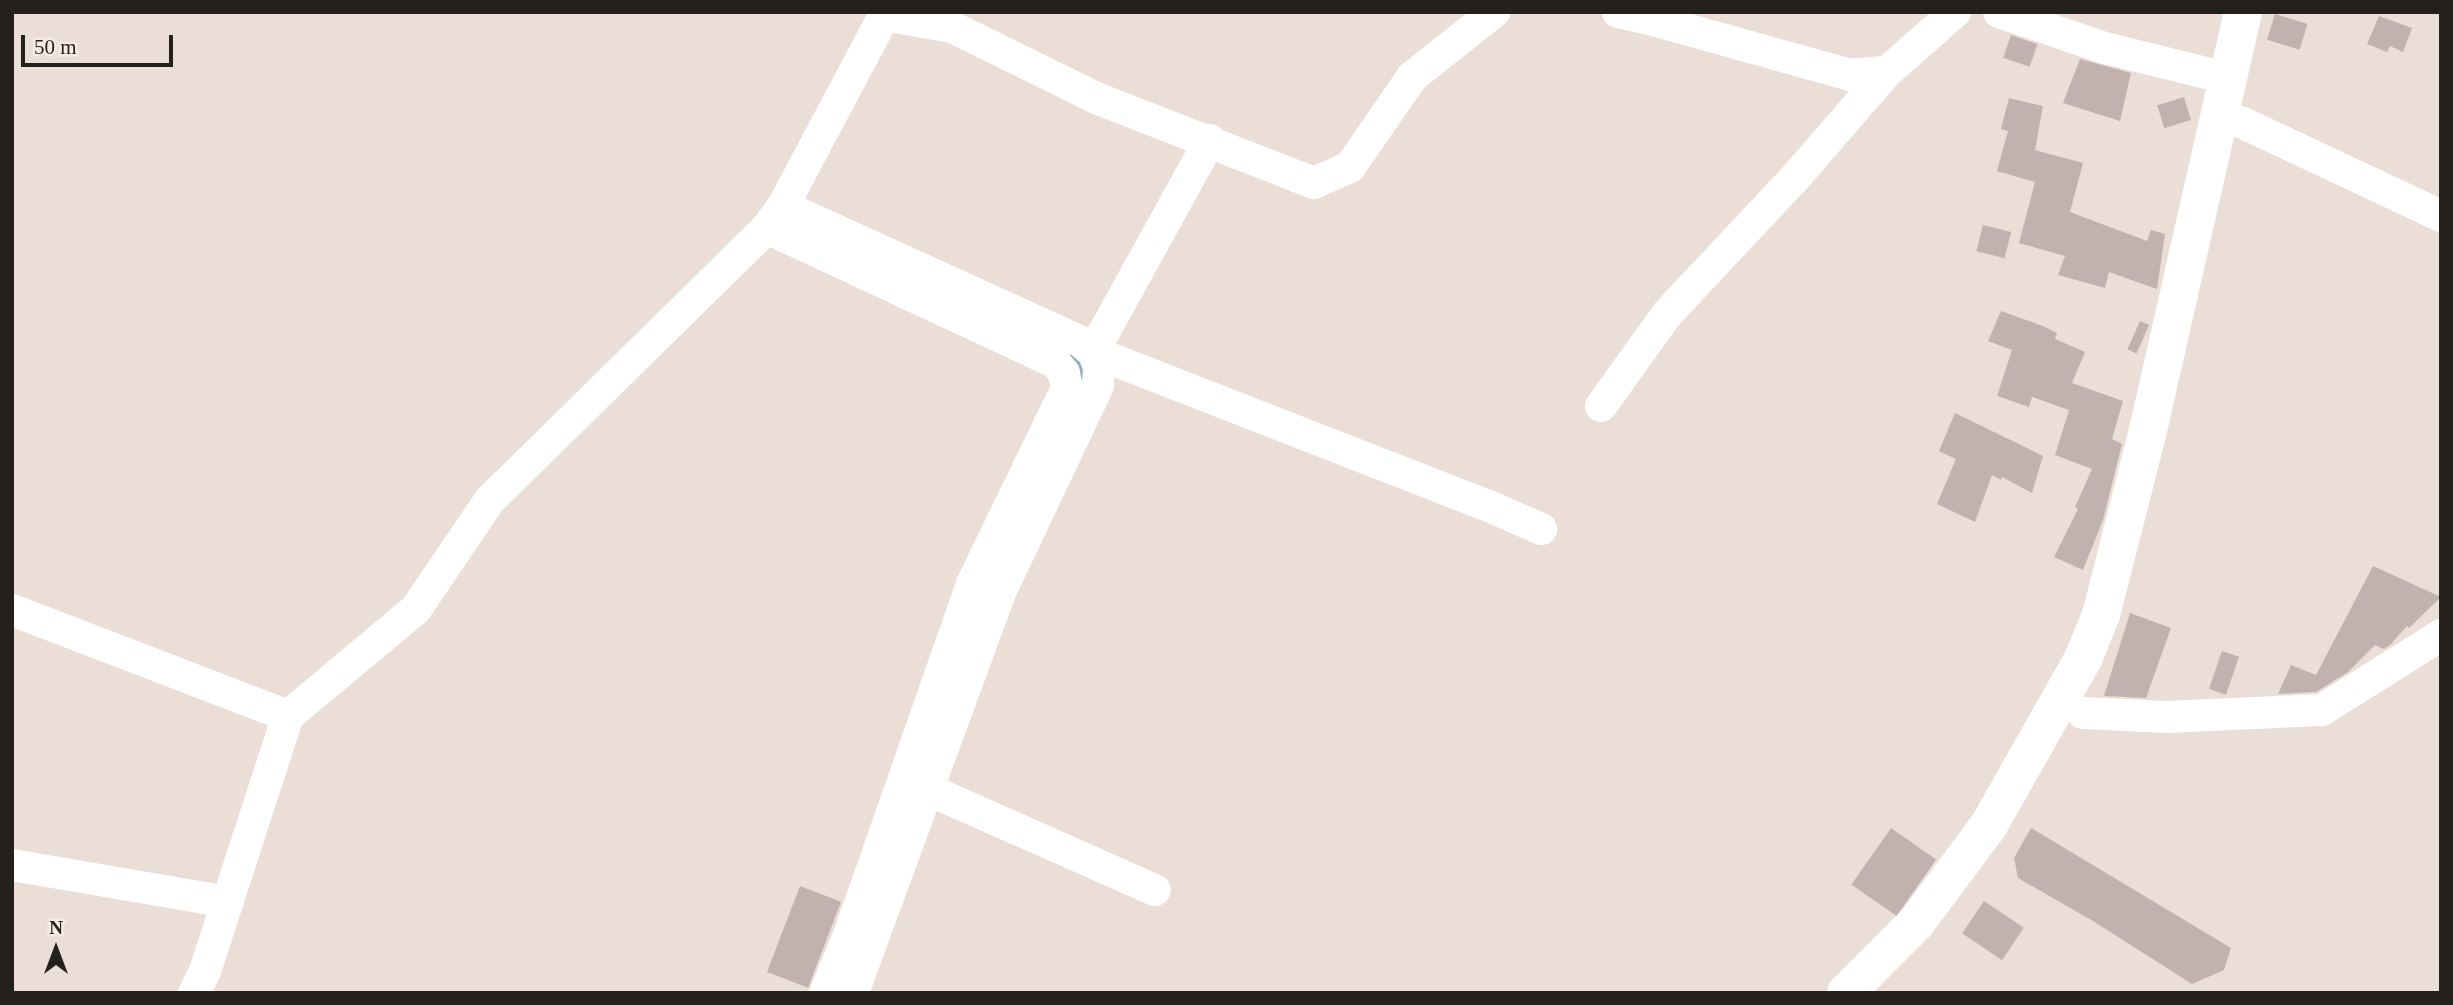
<!DOCTYPE html>
<style>
body{margin:0}
#map{position:relative;width:2453px;height:1005px;overflow:hidden;background:#ebded6;font-family:Georgia,serif}
div>[style]{position:absolute}
.stream>*{height:6px;margin:-3px;padding:0 3px;transform-origin:3px;border-radius:3px;background:#8db3ba}
.building>*{inset:0;background:#c1b2b0;transform-origin:0 0}
.minor>*{height:32px;margin:-16px;padding:0 16px;transform-origin:16px;border-radius:16px;background:#fff}
.major>*{height:38px;margin:-19px;padding:0 19px;transform-origin:19px;border-radius:19px;background:#fff}
span{translate:-50% -50%;white-space:nowrap;text-align:center;line-height:1.15;-webkit-text-stroke:5px #f8ebe3;paint-order:stroke}
.frame{position:absolute;inset:0;border:14px solid #24201d;pointer-events:none}
.north{position:absolute;left:21px;top:914px;width:70px;height:70px;-webkit-text-stroke:5px #f8ebe3;paint-order:stroke;rotate:0deg;font-size:19px;font-weight:700;line-height:28px;text-align:center;color:#24201d}
.north::after{content:'';display:block;margin:auto;width:24px;height:32px;background:#24201d;clip-path:polygon(50% 0,100% 100%,50% 72%,0 100%)}
.scale{position:absolute;left:21px;top:35px;width:152px;height:32px;box-sizing:border-box;border:4px solid #24201d;border-top:0;padding-left:9px;font-size:21px;line-height:24px;white-space:nowrap;color:#24201d;-webkit-text-stroke:5px #f8ebe3;paint-order:stroke}
</style>
<div id="map">
<div class="stream">
<i style="left:1062px;top:350px;width:20px;rotate:37deg"></i>
<i style="left:1078px;top:362px;width:17px;rotate:69deg"></i>
</div>
<div class="building">
<i style="left:2275px;top:14px;width:34px;height:27px;rotate:17deg"></i>
<i style="clip-path:polygon(2379px 16px,2412px 28px,2403px 52px,2390px 46px,2387px 52px,2367px 44px)"></i>
<i style="left:2011px;top:35px;width:28px;height:24px;rotate:19deg"></i>
<i style="clip-path:polygon(2080px 59px,2131px 73px,2120px 121px,2063px 103px)"></i>
<i style="left:2184px;top:97px;width:24px;height:28px;rotate:73deg"></i>
<i style="clip-path:polygon(2009px 98px,2043px 106px,2035px 150px,2083px 163px,2070px 212px,2147px 241px,2151px 230px,2165px 234px,2157px 289px,2109px 272px,2105px 288px,2058px 275px,2065px 256px,2019px 243px,2035px 182px,1997px 171px,2008px 131px,2001px 129px)"></i>
<i style="left:1983px;top:225px;width:29px;height:27px;rotate:14deg"></i>
<i style="clip-path:polygon(2001px 311px,2043px 326px,2057px 333px,2055px 339px,2085px 352px,2072px 383px,2123px 401px,2112px 439px,2122px 444px,2103px 520px,2083px 570px,2054px 557px,2078px 509px,2075px 507px,2092px 469px,2055px 455px,2069px 410px,2032px 397px,2029px 407px,1997px 396px,2012px 350px,1988px 341px)"></i>
<i style="left:2140px;top:321px;width:10px;height:31px;rotate:24deg"></i>
<i style="clip-path:polygon(1955px 413px,2043px 456px,2032px 493px,2002px 477px,2001px 480px,1992px 475px,1975px 522px,1937px 504px,1956px 459px,1939px 451px)"></i>
<i style="clip-path:polygon(2373px 566px,2441px 597px,2409px 628px,2407px 626px,2390px 645px,2384px 649px,2375px 645px,2348px 672px,2316px 692px,2278px 694px,2291px 665px,2316px 675px)"></i>
<i style="clip-path:polygon(2130px 613px,2171px 628px,2146px 698px,2104px 696px)"></i>
<i style="left:2222px;top:651px;width:18px;height:40px;rotate:19deg"></i>
<i style="left:1891px;top:828px;width:55px;height:69px;rotate:35deg"></i>
<i style="clip-path:polygon(2031px 828px,2231px 948px,2224px 970px,2192px 984px,2093px 921px,2018px 878px,2014px 858px)"></i>
<i style="left:800px;top:886px;width:44px;height:92px;rotate:21deg"></i>
<i style="left:1984px;top:901px;width:48px;height:39px;rotate:34deg"></i>
</div>
<div class="minor">
<i style="left:1618px;top:12px;width:40px;rotate:13deg"></i>
<i style="left:1651px;top:12px;width:11px;rotate:56deg"></i>
<i style="left:1657px;top:21px;width:200px;rotate:15.6deg"></i>
<i style="left:1850px;top:75px;width:37px;rotate:-5deg"></i>
<i style="left:1999px;top:12px;width:112px;rotate:18.8deg"></i>
<i style="left:2105px;top:48px;width:125px;rotate:13.9deg"></i>
<i style="left:884px;top:15px;width:69px;rotate:10deg"></i>
<i style="left:952px;top:27px;width:161px;rotate:26.2deg"></i>
<i style="left:1096px;top:98px;width:234px;rotate:21.3deg"></i>
<i style="left:1314px;top:183px;width:39px;rotate:-24deg"></i>
<i style="left:1350px;top:167px;width:109px;rotate:-55.4deg"></i>
<i style="left:1412px;top:77px;width:105px;rotate:-38.4deg"></i>
<i style="left:2241px;top:122px;width:221px;rotate:25.2deg"></i>
<i style="left:783px;top:206px;width:328px;rotate:24.5deg"></i>
<i style="left:1081px;top:342px;width:16px;rotate:40deg"></i>
<i style="left:1093px;top:352px;width:15px;rotate:67deg"></i>
<i style="left:1099px;top:366px;width:20px;rotate:93deg"></i>
<i style="left:1098px;top:386px;width:226px;rotate:115.4deg"></i>
<i style="left:1001px;top:590px;width:429px;rotate:110.2deg"></i>
<i style="left:767px;top:228px;width:318px;rotate:25deg"></i>
<i style="left:1055px;top:362px;width:14px;rotate:51deg"></i>
<i style="left:1064px;top:373px;width:15px;rotate:79deg"></i>
<i style="left:1067px;top:388px;width:218px;rotate:115.9deg"></i>
<i style="left:972px;top:584px;width:370px;rotate:109.3deg"></i>
<i style="left:850px;top:933px;width:65px;rotate:112.6deg"></i>
<i style="left:1093px;top:352px;width:242px;rotate:-61.1deg"></i>
<i style="left:1099px;top:366px;width:16px;rotate:-22deg"></i>
<i style="left:1114px;top:360px;width:405px;rotate:21.3deg"></i>
<i style="left:1491px;top:507px;width:55px;rotate:23.7deg"></i>
<i style="left:1601px;top:406px;width:113px;rotate:-54.3deg"></i>
<i style="left:1667px;top:314px;width:184px;rotate:-46.8deg"></i>
<i style="left:1793px;top:180px;width:143px;rotate:-49deg"></i>
<i style="left:1887px;top:72px;width:91px;rotate:-41.4deg"></i>
<i style="left:12px;top:610px;width:296px;rotate:21deg"></i>
<i style="left:288px;top:716px;width:167px;rotate:-39.9deg"></i>
<i style="left:416px;top:609px;width:130px;rotate:-55.9deg"></i>
<i style="left:489px;top:501px;width:390px;rotate:-44.5deg"></i>
<i style="left:767px;top:228px;width:27px;rotate:-54deg"></i>
<i style="left:783px;top:206px;width:220px;rotate:-62deg"></i>
<i style="left:2083px;top:713px;width:83px;rotate:2.8deg"></i>
<i style="left:2166px;top:717px;width:156px;rotate:-2.6deg"></i>
<i style="left:2322px;top:710px;width:141px;rotate:-32.2deg"></i>
<i style="left:929px;top:790px;width:247px;rotate:23.9deg"></i>
<i style="left:12px;top:865px;width:219px;rotate:9.7deg"></i>
<i style="left:194px;top:993px;width:25px;rotate:-63deg"></i>
<i style="left:205px;top:971px;width:268px;rotate:-72deg"></i>
</div>
<div class="major">
<i style="left:1846px;top:993px;width:99px;rotate:-45deg"></i>
<i style="left:1916px;top:923px;width:122px;rotate:-53.3deg"></i>
<i style="left:1989px;top:825px;width:191px;rotate:-60.5deg"></i>
<i style="left:2083px;top:659px;width:48px;rotate:-67.8deg"></i>
<i style="left:2101px;top:615px;width:182px;rotate:-75.7deg"></i>
<i style="left:2146px;top:439px;width:438px;rotate:-77.2deg"></i>
</div>
<div class="frame"></div>
<div class="north">N</div>
<div class="scale">50 m</div>
</div>
